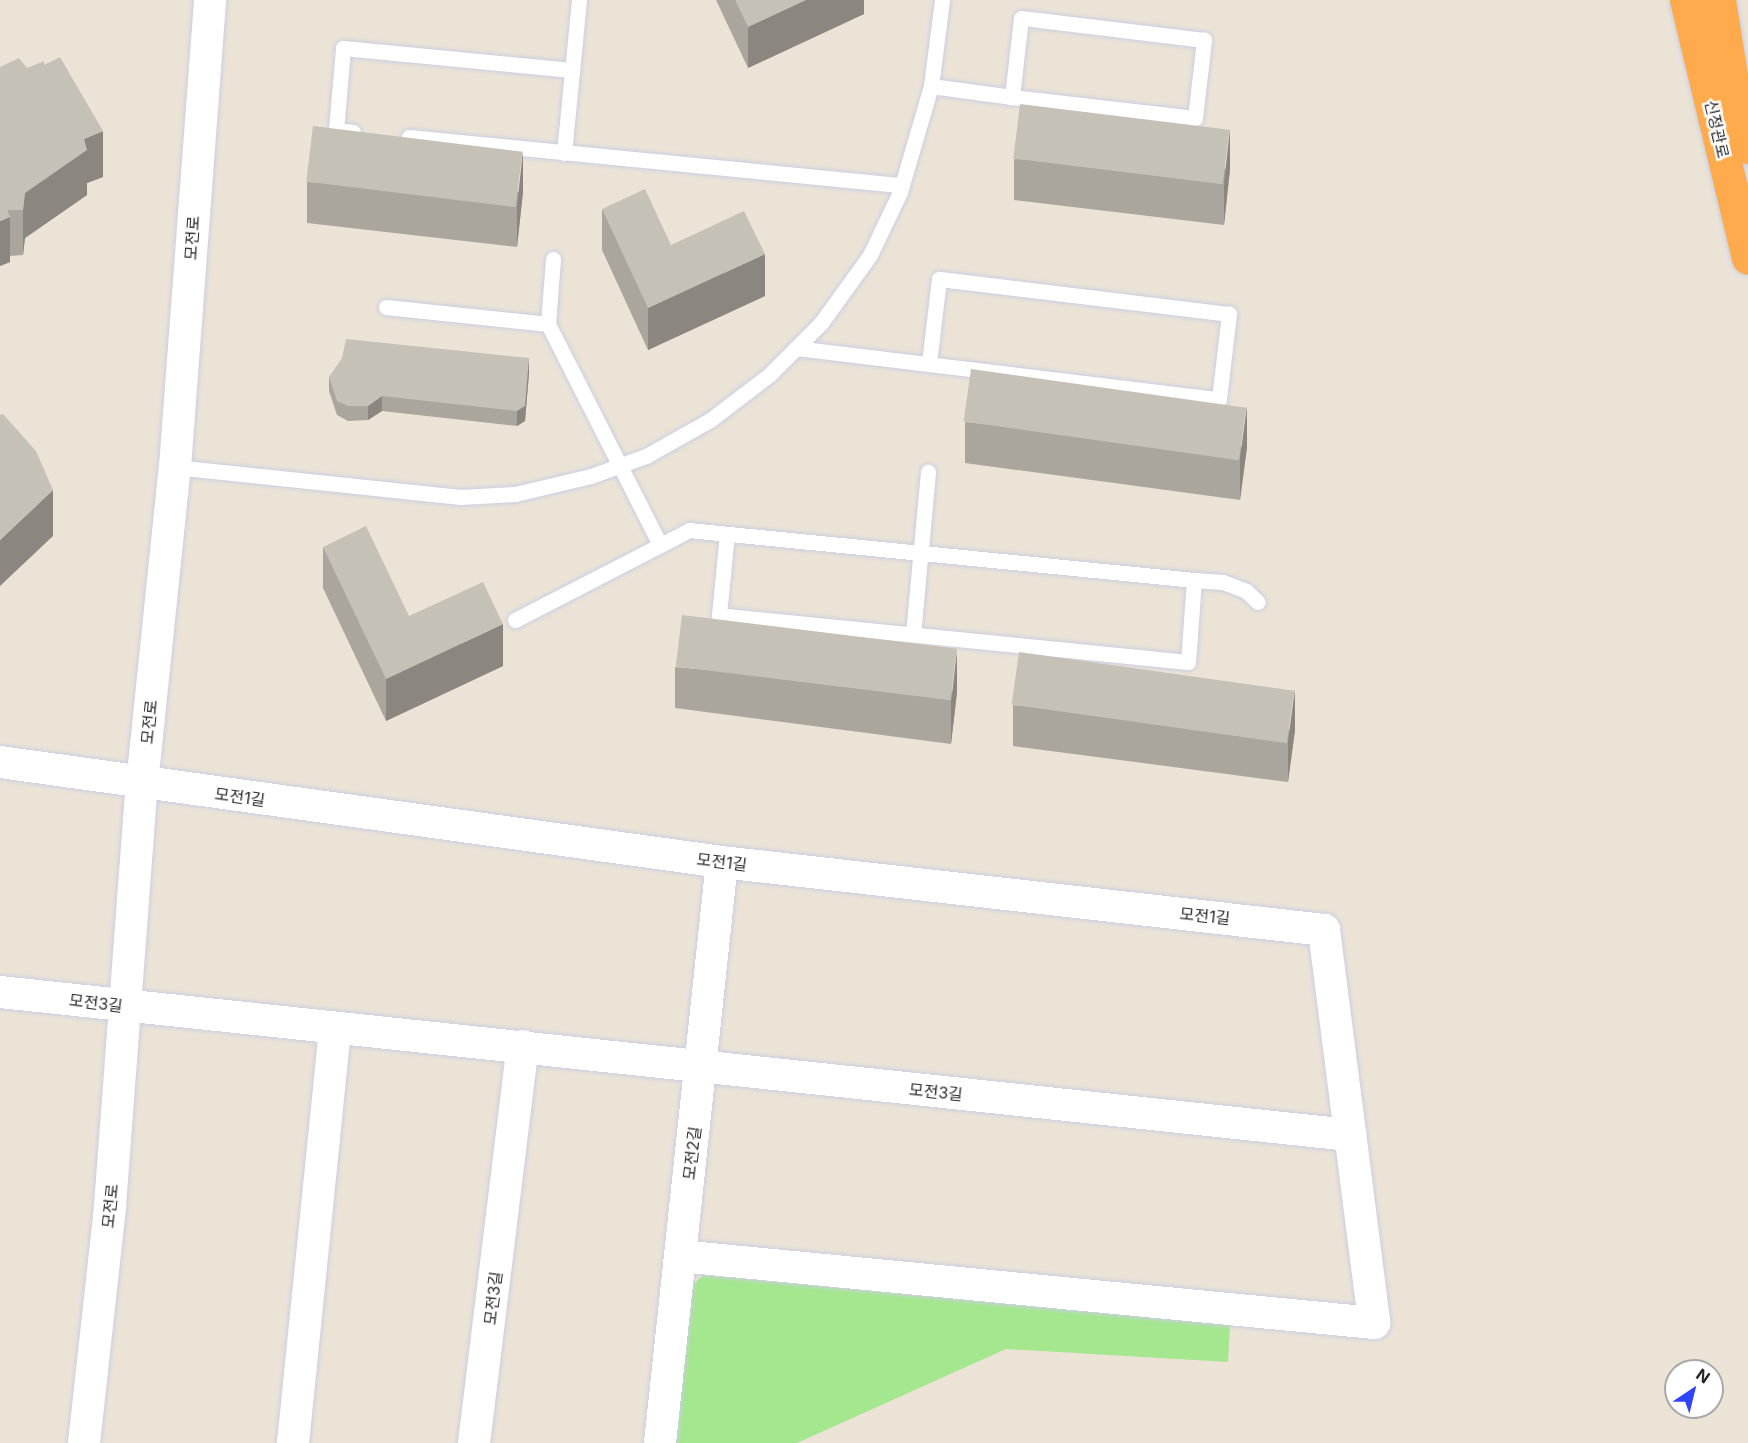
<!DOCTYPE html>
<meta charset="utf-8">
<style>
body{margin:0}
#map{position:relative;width:1748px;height:1443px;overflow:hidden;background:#ebe4d6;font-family:Inter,"Noto Sans KR",sans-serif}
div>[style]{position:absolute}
.green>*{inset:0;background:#a4e78e}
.roads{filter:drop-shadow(0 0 2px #cccee2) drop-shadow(0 0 2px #cccee2)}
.lane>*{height:15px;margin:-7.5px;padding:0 7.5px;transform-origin:7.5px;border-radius:7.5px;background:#fff}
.street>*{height:32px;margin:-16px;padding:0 16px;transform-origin:16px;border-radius:16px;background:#fff}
.highway>*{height:33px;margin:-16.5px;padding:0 16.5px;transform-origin:16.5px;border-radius:16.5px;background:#ffaa4d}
.wall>*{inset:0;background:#aaa69d}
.shaded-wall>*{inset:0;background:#8b8780}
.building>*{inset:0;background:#c6c1b7;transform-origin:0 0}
span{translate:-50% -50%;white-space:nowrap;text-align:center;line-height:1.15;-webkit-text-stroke:5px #fff;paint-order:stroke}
.street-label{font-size:16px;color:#272727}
.north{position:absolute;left:1664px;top:1359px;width:60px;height:60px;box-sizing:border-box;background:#fff;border:2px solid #a9a9a9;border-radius:50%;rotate:35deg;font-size:16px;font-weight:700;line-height:24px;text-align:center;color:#272727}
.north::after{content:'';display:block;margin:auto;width:21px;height:27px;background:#2f44ff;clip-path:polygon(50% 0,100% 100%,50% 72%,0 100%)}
</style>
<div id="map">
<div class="green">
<i style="clip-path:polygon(703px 1275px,1230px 1325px,1228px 1362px,1006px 1349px,797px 1443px,675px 1443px,690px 1288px)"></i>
</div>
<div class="roads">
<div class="lane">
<i style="left:931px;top:86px;width:82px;rotate:7.7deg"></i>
<i style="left:1012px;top:97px;width:184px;rotate:6.5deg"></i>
<i style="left:1195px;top:118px;width:79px;rotate:-83.4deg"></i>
<i style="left:1204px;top:40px;width:184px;rotate:-173.1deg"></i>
<i style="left:1021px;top:18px;width:80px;rotate:96.5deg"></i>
<i style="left:353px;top:132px;width:17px;rotate:-173deg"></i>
<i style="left:336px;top:130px;width:82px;rotate:-85.1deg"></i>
<i style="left:343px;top:48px;width:230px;rotate:5.5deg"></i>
<i style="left:409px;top:137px;width:495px;rotate:5.6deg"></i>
<i style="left:564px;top:153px;width:154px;rotate:-84.4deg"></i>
<i style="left:553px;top:259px;width:65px;rotate:94.4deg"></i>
<i style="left:548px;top:324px;width:248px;rotate:63.1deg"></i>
<i style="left:386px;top:307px;width:163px;rotate:6deg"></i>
<i style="left:796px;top:348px;width:426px;rotate:6.9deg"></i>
<i style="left:1219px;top:399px;width:86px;rotate:-83.3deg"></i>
<i style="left:1229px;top:314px;width:292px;rotate:-173.1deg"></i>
<i style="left:939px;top:279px;width:85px;rotate:96.8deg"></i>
<i style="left:175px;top:467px;width:287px;rotate:6deg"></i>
<i style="left:460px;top:497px;width:55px;rotate:-3.1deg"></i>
<i style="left:515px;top:494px;width:78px;rotate:-13.3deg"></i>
<i style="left:591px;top:476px;width:59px;rotate:-20deg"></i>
<i style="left:646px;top:456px;width:73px;rotate:-29.4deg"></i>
<i style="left:710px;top:420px;width:74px;rotate:-37.3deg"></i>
<i style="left:769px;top:375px;width:74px;rotate:-45deg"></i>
<i style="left:821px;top:323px;width:84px;rotate:-54.2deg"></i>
<i style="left:870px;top:255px;width:70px;rotate:-64.5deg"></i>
<i style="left:900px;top:192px;width:110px;rotate:-73.7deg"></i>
<i style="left:931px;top:86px;width:87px;rotate:-82.7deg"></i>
<i style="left:1194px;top:580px;width:29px;rotate:4deg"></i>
<i style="left:1223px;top:582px;width:25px;rotate:21deg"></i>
<i style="left:1246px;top:591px;width:16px;rotate:43deg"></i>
<i style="left:515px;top:620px;width:196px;rotate:-27.3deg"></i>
<i style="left:689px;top:530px;width:507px;rotate:5.65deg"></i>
<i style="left:1194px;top:580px;width:82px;rotate:94.2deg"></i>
<i style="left:1188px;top:662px;width:471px;rotate:-174.3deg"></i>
<i style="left:719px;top:615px;width:81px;rotate:-84.4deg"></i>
<i style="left:913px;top:634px;width:163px;rotate:-84.7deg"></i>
</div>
<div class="street">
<i style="left:0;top:762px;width:729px;rotate:7.89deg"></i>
<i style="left:722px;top:862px;width:606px;rotate:6.44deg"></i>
<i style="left:1324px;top:930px;width:396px;rotate:82.7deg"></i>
<i style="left:1374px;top:1323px;width:697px;rotate:-174.49deg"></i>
<i style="left:0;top:992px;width:1358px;rotate:6.05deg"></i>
<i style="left:84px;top:1443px;width:238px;rotate:-83.7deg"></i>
<i style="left:110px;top:1206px;width:423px;rotate:-85.7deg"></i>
<i style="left:142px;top:784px;width:319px;rotate:-84.1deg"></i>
<i style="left:175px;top:467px;width:468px;rotate:-85.7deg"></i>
<i style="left:293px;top:1443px;width:417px;rotate:-84.2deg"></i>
<i style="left:474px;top:1443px;width:400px;rotate:-83deg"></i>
<i style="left:660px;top:1443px;width:584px;rotate:-83.91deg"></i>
</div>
<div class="highway">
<i style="left:1686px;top:0;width:265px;rotate:76.5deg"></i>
<i style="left:1719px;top:0;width:95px;rotate:80.9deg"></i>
<i style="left:1734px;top:94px;width:55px;rotate:75.2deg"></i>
</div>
</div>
<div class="wall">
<i style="clip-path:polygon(716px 0,864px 0,864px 14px,748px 68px)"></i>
<i style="clip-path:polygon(44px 65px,103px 177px,87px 183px,87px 195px,25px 238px,23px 255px,10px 256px,10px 262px,0 266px,27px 68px)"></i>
<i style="clip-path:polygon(1014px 159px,1230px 169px,1224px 225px,1014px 200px)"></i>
<i style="clip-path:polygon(307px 182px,523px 192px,517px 247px,307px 223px)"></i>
<i style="clip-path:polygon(602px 209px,671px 245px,765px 296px,648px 350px,602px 250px)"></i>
<i style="clip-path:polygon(529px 373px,525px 421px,517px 426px,382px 411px,368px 420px,348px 421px,337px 415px,329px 391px,329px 377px)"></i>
<i style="clip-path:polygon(965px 422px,1247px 447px,1240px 500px,965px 463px)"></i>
<i style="clip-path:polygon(323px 547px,409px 616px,503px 666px,386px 721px,323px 588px)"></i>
<i style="clip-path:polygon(675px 667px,957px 692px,951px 744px,675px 708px)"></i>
<i style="clip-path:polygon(1013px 705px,1295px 730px,1288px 782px,1013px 746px)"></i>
</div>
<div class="shaded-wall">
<i style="clip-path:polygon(806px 0,864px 0,864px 14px,748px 68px,748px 27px)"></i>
<i style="clip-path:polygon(1230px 128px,1230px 169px,1224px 225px,1224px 183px)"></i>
<i style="clip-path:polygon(103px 131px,103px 177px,87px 183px,87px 195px,25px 238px,23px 255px,23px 210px,25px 193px,84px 139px)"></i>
<i style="clip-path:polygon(523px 150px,523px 192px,517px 247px,517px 206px)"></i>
<i style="clip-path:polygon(10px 217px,10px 262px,0 266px,0 221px)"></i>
<i style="clip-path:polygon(765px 254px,765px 296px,648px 350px,648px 308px)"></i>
<i style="clip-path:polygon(529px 358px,529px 373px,525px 421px,517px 426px,517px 411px)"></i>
<i style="clip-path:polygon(382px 396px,382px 411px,368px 420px,368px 406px)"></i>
<i style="clip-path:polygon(1247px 406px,1247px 447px,1240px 500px,1240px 458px)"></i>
<i style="clip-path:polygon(53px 490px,53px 536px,0 586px,0 540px)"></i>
<i style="clip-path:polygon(503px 624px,503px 666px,386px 721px,386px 679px)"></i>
<i style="clip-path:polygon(957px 651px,957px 692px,951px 744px,951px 703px)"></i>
<i style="clip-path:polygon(1295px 689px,1295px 730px,1288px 782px,1288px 741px)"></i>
</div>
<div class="building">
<i style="clip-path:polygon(735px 0,806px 0,748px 27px)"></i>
<i style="clip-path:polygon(60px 57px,103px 131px,84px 139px,87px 150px,25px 193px,23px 210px,7px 210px,10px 217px,0 221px,0 67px,19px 58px,27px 68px,44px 61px,44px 65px)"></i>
<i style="left:1020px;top:104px;width:211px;height:55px;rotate:7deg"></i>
<i style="left:313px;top:126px;width:211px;height:56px;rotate:7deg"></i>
<i style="clip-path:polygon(645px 189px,671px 245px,744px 211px,765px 254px,648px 308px,602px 209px)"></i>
<i style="clip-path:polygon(346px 339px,529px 358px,525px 406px,517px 411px,382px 396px,368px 406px,348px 406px,337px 401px,329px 377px,342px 358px)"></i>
<i style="left:971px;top:369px;width:278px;height:53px;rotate:8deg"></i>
<i style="clip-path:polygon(3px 414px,36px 451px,53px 490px,0 540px,0 415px)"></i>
<i style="clip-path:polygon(366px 526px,409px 616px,483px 582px,503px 624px,386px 679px,323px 547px)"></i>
<i style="left:682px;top:615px;width:277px;height:52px;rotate:7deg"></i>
<i style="left:1019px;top:652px;width:278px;height:53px;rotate:8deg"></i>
</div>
<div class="street-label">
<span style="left:1717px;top:129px;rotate:77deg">신정관로</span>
<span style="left:192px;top:238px;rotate:-86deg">모전로</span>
<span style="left:149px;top:722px;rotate:-84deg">모전로</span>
<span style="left:240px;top:797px;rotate:8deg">모전1길</span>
<span style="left:722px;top:862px;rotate:7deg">모전1길</span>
<span style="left:1205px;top:916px;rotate:6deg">모전1길</span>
<span style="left:96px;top:1003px;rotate:7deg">모전3길</span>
<span style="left:936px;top:1092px;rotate:6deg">모전3길</span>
<span style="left:692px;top:1153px;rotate:-83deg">모전2길</span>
<span style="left:110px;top:1206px;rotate:-84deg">모전로</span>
<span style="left:493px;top:1298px;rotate:-83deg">모전3길</span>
</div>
<div class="north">N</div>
</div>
